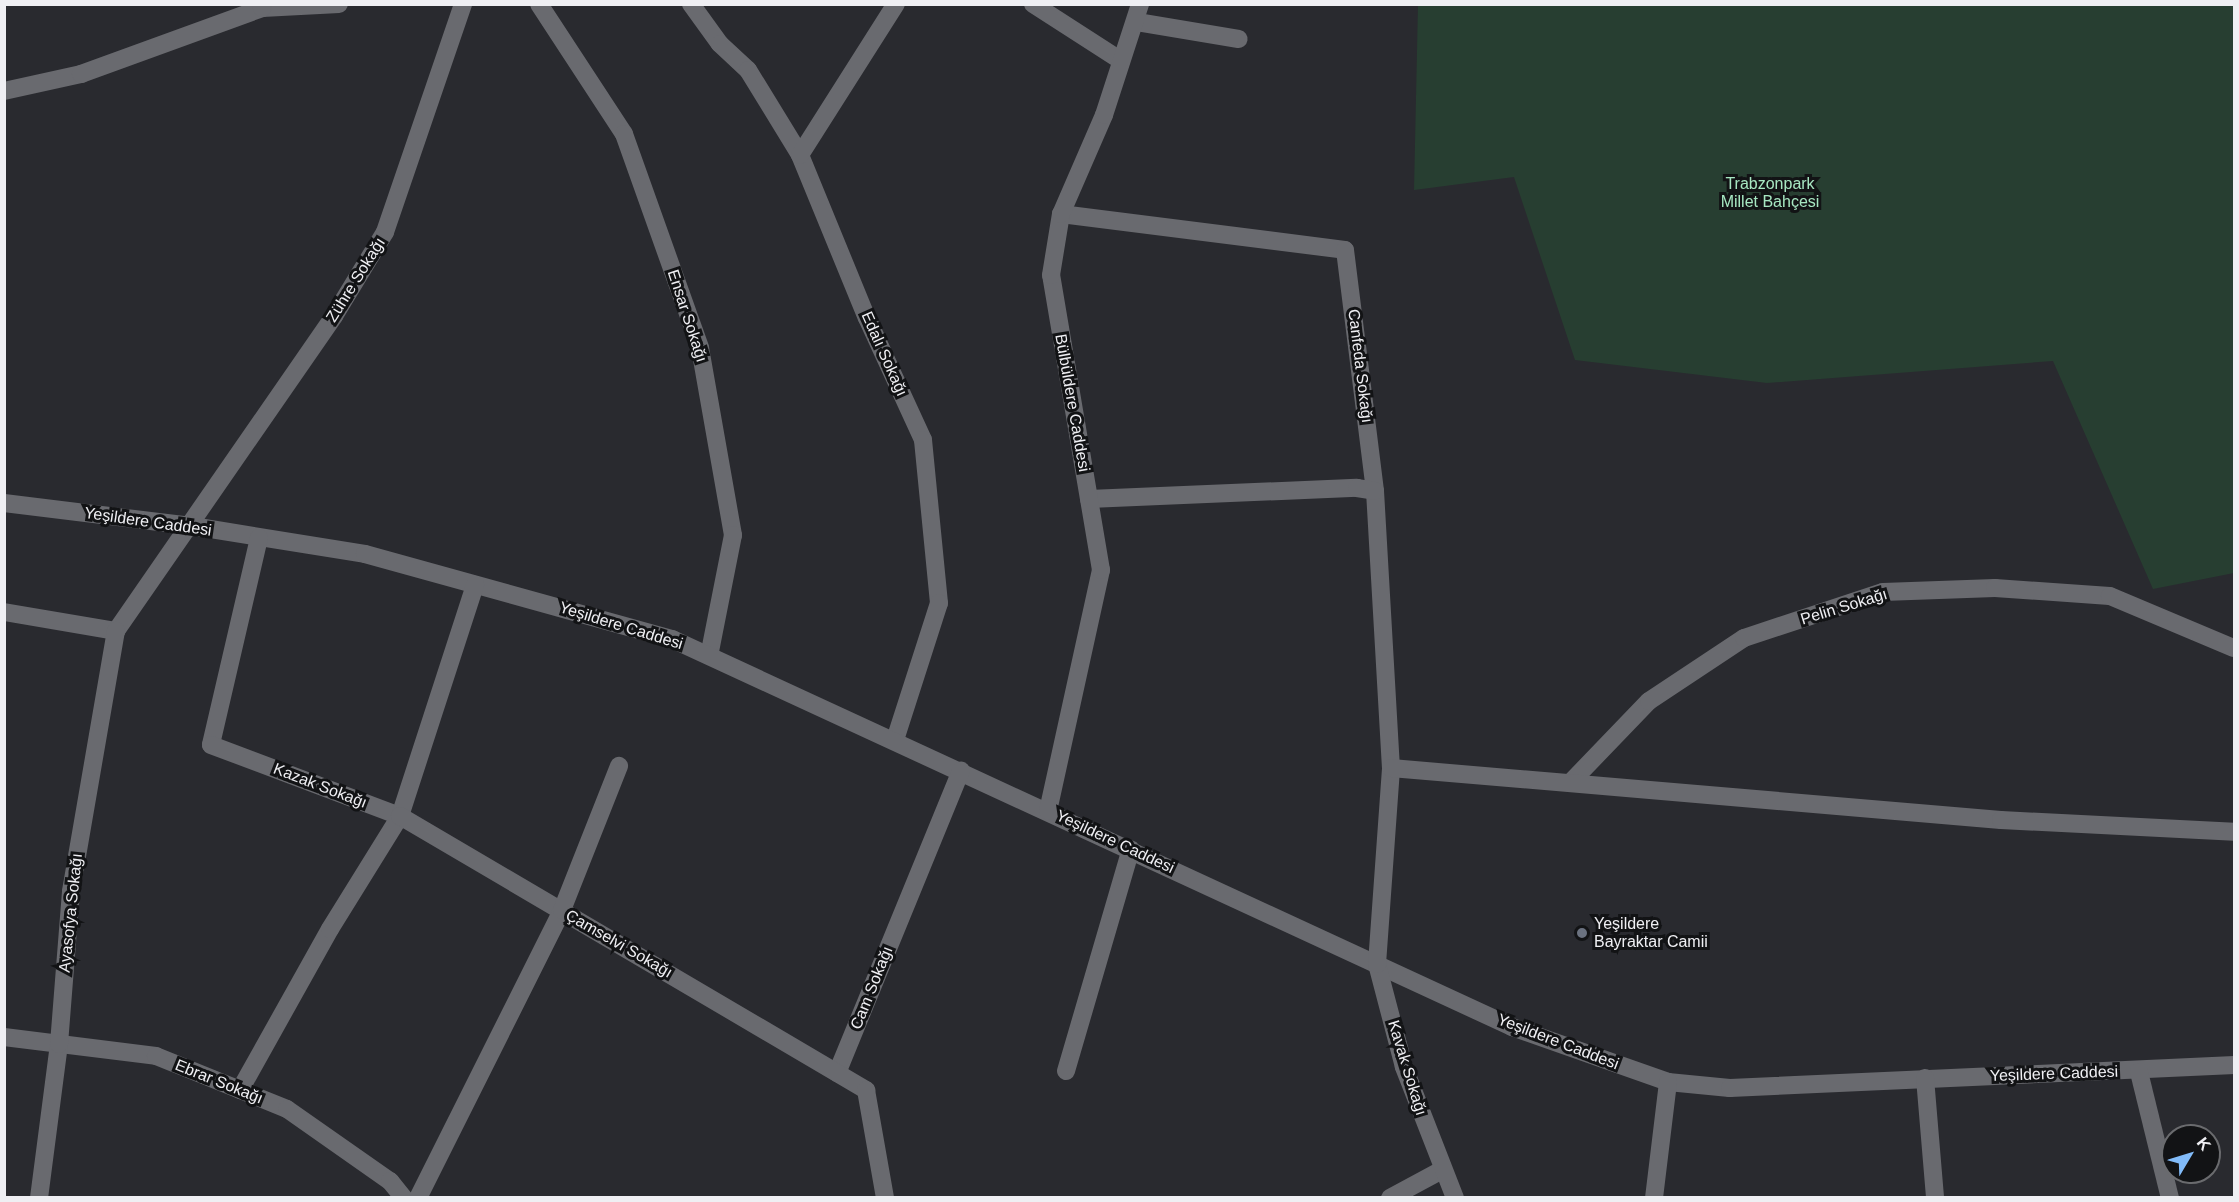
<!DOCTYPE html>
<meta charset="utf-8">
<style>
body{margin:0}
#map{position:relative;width:2239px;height:1202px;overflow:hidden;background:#292a2f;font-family:Helvetica,sans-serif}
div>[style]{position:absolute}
.green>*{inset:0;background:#273e31}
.minor>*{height:18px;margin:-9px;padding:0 9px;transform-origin:9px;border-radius:9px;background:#696a6f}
.dots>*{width:16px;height:16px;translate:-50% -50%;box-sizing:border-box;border:3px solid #121315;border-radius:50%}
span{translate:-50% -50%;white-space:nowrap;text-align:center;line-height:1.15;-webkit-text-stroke:6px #121315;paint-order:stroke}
.park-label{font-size:16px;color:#a7e7c2}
.street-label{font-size:16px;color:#efeff3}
.poi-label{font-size:16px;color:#efeff3}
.left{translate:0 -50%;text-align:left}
.frame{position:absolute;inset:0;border:6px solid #efeff3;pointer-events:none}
.north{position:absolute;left:2161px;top:1124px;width:60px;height:60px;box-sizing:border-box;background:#121315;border:2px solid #6a6b6e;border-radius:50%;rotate:52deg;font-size:16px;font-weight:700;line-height:24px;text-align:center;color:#efeff3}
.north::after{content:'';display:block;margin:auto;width:21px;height:27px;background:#82bcfa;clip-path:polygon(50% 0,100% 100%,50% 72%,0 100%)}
</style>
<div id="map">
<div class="green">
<i style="clip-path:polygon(1418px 5px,2234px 5px,2234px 573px,2153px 589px,2053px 361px,1767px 383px,1575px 360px,1514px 177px,1414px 190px)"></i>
</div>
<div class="minor">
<i style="left:539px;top:4px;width:155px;rotate:56.8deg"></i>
<i style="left:624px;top:134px;width:227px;rotate:70.4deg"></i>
<i style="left:700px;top:348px;width:190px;rotate:80deg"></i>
<i style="left:733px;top:535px;width:123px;rotate:101.2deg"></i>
<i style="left:691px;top:4px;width:49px;rotate:54.1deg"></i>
<i style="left:720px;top:44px;width:38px;rotate:43deg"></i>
<i style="left:748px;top:70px;width:100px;rotate:58.5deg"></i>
<i style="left:800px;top:155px;width:176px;rotate:67.7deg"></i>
<i style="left:867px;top:318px;width:134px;rotate:65.3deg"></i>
<i style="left:923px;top:440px;width:164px;rotate:84.4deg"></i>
<i style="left:939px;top:603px;width:144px;rotate:107.8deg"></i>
<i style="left:1033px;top:4px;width:103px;rotate:32.8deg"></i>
<i style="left:262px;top:8px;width:77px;rotate:-3deg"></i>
<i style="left:1137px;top:22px;width:103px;rotate:9.5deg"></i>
<i style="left:4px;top:91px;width:79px;rotate:-12.4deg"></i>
<i style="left:81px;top:74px;width:193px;rotate:-20deg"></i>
<i style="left:262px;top:8px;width:4px;rotate:-104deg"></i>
<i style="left:800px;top:155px;width:179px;rotate:-57.6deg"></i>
<i style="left:1061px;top:214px;width:286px;rotate:7.2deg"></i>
<i style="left:1345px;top:250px;width:243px;rotate:82.9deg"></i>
<i style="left:1375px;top:491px;width:277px;rotate:86.7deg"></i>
<i style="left:1089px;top:499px;width:268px;rotate:-2.4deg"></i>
<i style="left:1357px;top:488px;width:18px;rotate:9deg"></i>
<i style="left:4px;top:503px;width:189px;rotate:7deg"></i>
<i style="left:192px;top:526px;width:175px;rotate:9.2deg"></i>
<i style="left:365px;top:554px;width:319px;rotate:15.5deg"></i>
<i style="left:672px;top:639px;width:925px;rotate:24.79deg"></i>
<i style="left:1512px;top:1027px;width:165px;rotate:19.4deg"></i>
<i style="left:1668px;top:1082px;width:62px;rotate:5.5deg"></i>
<i style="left:1730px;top:1088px;width:505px;rotate:-2.61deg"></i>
<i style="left:259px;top:538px;width:212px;rotate:103.1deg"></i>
<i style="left:211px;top:745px;width:202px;rotate:20.6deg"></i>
<i style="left:400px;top:816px;width:243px;rotate:-72deg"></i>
<i style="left:4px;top:612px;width:114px;rotate:9.6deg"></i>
<i style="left:116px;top:631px;width:383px;rotate:-55.3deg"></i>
<i style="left:334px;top:316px;width:98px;rotate:-58.7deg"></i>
<i style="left:385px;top:232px;width:241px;rotate:-71.1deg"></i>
<i style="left:1571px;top:782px;width:112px;rotate:-46.1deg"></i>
<i style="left:1649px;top:701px;width:114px;rotate:-33.6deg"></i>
<i style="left:1744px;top:638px;width:146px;rotate:-18.3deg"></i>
<i style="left:1883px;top:592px;width:112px;rotate:-2deg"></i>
<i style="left:1995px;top:588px;width:115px;rotate:4deg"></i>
<i style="left:2110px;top:596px;width:134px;rotate:22.8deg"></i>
<i style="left:1048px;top:811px;width:247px;rotate:-77.6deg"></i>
<i style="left:1101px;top:570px;width:299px;rotate:-99.6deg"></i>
<i style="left:1051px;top:275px;width:62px;rotate:-80.7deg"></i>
<i style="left:1061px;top:214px;width:108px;rotate:-66.5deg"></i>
<i style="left:1104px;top:115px;width:117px;rotate:-72deg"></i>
<i style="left:4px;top:1037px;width:153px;rotate:7.1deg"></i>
<i style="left:156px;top:1056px;width:141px;rotate:22deg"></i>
<i style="left:287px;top:1109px;width:126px;rotate:35deg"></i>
<i style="left:390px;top:1181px;width:22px;rotate:51deg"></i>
<i style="left:1066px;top:1071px;width:231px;rotate:-73.7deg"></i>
<i style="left:2139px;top:1072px;width:130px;rotate:76.2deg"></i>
<i style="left:837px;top:1073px;width:327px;rotate:-67.7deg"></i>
<i style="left:1925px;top:1078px;width:120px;rotate:85.2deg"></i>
<i style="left:240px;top:1090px;width:184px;rotate:-60.8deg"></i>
<i style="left:330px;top:929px;width:133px;rotate:-58.2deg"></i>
<i style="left:400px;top:816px;width:541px;rotate:30.45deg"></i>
<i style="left:866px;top:1090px;width:110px;rotate:80deg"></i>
<i style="left:39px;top:1198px;width:155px;rotate:-82.6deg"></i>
<i style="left:59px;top:1044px;width:153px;rotate:-85.5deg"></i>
<i style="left:71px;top:891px;width:264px;rotate:-80.2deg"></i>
<i style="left:418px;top:1198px;width:322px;rotate:-63.4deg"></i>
<i style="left:562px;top:910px;width:155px;rotate:-68.4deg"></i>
<i style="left:1390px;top:1198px;width:59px;rotate:-28.3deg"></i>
<i style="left:1455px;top:1198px;width:141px;rotate:-111.3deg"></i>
<i style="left:1404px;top:1067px;width:106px;rotate:-104.7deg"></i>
<i style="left:1377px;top:964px;width:196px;rotate:-85.9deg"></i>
<i style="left:1391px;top:768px;width:612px;rotate:4.87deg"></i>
<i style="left:2001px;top:820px;width:233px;rotate:2.9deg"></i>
<i style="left:1654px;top:1198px;width:117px;rotate:-83.1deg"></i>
</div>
<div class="dots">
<i style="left:1582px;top:933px;background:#6b7280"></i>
</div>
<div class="park-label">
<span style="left:1770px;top:193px">Trabzonpark<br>Millet Bahçesi</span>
</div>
<div class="street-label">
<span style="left:356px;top:280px;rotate:-58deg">Zühre Sokağı</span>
<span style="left:687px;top:316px;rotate:72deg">Ensar Sokağı</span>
<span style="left:884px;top:354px;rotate:66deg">Edalı Sokağı</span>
<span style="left:1360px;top:366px;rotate:83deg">Canfeda Sokağı</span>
<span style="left:1072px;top:403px;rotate:80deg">Bülbüldere Caddesi</span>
<span style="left:148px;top:522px;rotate:8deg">Yeşildere Caddesi</span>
<span style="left:1844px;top:607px;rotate:-17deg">Pelin Sokağı</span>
<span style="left:621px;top:626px;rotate:17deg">Yeşildere Caddesi</span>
<span style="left:320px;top:786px;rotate:21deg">Kazak Sokağı</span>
<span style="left:1115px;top:842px;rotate:25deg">Yeşildere Caddesi</span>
<span style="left:71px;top:913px;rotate:-84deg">Ayasofya Sokağı</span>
<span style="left:619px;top:944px;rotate:30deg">Çamselvi Sokağı</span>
<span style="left:872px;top:988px;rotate:-68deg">Cam Sokağı</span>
<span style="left:1558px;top:1042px;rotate:21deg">Yeşildere Caddesi</span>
<span style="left:1407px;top:1068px;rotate:73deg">Kavak Sokağı</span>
<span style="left:2054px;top:1074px;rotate:-2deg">Yeşildere Caddesi</span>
<span style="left:219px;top:1082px;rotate:22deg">Ebrar Sokağı</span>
</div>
<div class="poi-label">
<span class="left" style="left:1594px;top:933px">Yeşildere<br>Bayraktar Camii</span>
</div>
<div class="frame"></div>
<div class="north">K</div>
</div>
